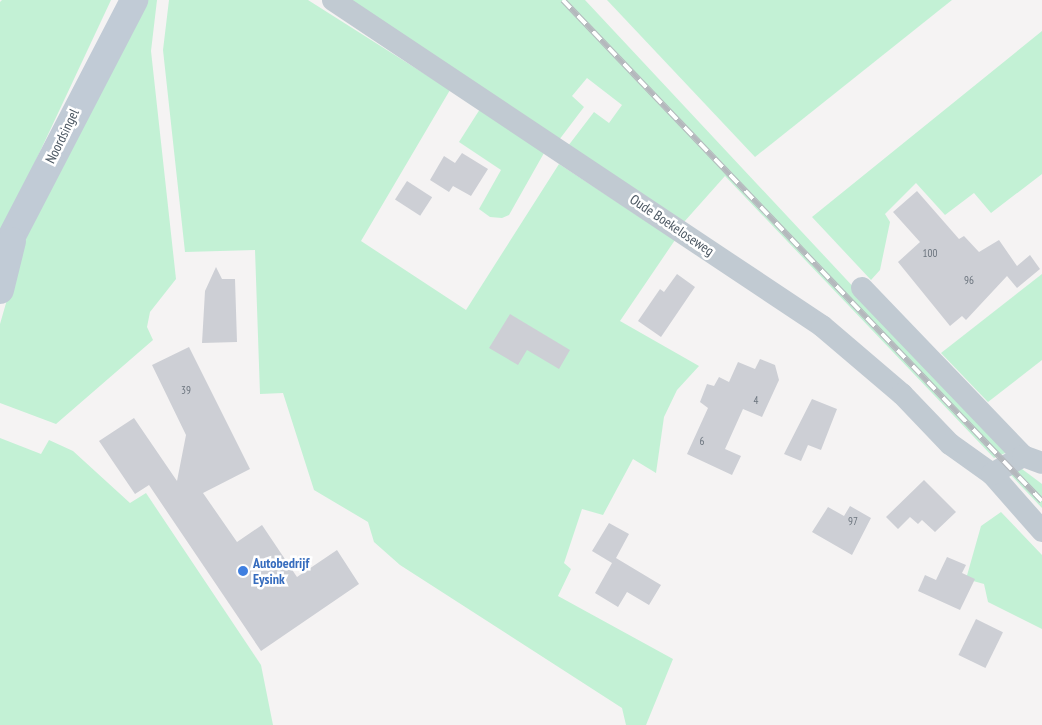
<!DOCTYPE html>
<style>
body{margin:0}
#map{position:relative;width:1042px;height:725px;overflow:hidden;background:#f5f3f3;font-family:"PT Sans Narrow",sans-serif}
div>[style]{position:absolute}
.green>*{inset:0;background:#c3f1d5}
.building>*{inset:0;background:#cdcfd5;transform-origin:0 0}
.street>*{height:22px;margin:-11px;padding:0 11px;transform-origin:11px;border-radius:11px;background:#c1cad2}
.secondary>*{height:28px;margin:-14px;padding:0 14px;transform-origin:14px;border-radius:14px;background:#c1cbd6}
.rail>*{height:5.5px;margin-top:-2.75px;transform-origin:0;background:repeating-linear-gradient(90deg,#fff 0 11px,#b5b8bd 0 22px);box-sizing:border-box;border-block:1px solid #b5b8bd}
.dots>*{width:14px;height:14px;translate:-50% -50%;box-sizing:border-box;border:2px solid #fff;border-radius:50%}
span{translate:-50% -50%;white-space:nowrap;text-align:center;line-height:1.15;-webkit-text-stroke:5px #fff;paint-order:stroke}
.number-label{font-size:11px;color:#6b747e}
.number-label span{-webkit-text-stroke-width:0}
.street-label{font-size:14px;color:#4a5661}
.shop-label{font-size:14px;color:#366cbe;font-weight:700}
.left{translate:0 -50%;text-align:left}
</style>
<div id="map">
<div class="green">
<i style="clip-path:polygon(2px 0,111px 0,0 237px,0 2px)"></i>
<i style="clip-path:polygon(143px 0,157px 0,151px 51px,176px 279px,150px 312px,147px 327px,153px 340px,56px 424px,0 403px,0 324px,23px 244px)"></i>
<i style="clip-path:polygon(169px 0,308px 0,450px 90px,361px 241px,466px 310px,559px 164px,675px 240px,620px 321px,699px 366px,677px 390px,664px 417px,656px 473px,633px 459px,603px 515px,582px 509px,564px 563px,571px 569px,558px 596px,673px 659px,646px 725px,626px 725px,622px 708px,400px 565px,374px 542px,368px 522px,314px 490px,283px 393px,260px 394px,255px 250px,185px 252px,163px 50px)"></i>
<i style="clip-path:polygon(349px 0,585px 0,960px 401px,1012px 450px,994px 458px,725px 176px,684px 222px,568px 146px,594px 112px,609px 123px,622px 105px,587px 78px,572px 96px,584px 107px,559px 140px)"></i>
<i style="clip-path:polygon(607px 0,952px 0,755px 157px)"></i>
<i style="clip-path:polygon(1042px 31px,1042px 174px,991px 213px,974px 193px,945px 215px,916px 183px,885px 214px,890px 222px,880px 270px,871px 280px,812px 217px)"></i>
<i style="clip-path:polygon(480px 109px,544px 153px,509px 215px,502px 218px,490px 217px,479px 209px,501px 170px,459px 142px)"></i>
<i style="clip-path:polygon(1042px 274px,1042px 360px,988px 402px,941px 353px)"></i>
<i style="clip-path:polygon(0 438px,41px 454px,49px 440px,73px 451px,130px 503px,146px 493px,261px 665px,273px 725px,0 725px)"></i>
<i style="clip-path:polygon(1018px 466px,1042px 484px,1042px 508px,1010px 474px)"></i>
<i style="clip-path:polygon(1001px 512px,1042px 555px,1042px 629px,988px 602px,984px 584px,966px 579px,981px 526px)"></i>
</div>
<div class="building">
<i style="clip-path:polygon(462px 153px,488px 169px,471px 196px,453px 186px,449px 192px,430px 180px,444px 156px,455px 163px)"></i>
<i style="left:407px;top:181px;width:30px;height:22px;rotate:33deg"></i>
<i style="clip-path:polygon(917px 191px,959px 239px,964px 236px,979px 252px,999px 240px,1017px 266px,1030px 255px,1040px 269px,1017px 288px,1007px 276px,966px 320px,962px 316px,950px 326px,898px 262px,920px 242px,893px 212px)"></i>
<i style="clip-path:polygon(216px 267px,222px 279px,235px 279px,237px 342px,202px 343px,205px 291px)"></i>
<i style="clip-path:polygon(677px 274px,695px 287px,661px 337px,638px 321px,660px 289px,664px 292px)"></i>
<i style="clip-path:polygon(510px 314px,570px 350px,559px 369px,527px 350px,518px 365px,489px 348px)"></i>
<i style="clip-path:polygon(189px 347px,250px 469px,203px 493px,237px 542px,262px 525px,297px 577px,337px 550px,359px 584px,261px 651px,149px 485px,135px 494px,99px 441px,134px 418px,177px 481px,186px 435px,152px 365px)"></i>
<i style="clip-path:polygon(760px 359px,775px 365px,779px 380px,762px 417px,743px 409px,725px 449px,741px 456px,732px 475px,687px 454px,708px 408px,700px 402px,707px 384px,714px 386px,719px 377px,729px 382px,738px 362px,755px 369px)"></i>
<i style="clip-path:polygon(812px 399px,837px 409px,821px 450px,808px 445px,801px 461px,784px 454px)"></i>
<i style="clip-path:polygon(924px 480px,956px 512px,935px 532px,922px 520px,918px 524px,910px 517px,898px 529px,886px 517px)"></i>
<i style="clip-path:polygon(850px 506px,871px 518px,852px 555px,812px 532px,828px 507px,844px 516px)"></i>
<i style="clip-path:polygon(609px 523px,629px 534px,616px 558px,661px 585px,649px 605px,627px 592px,618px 607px,595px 593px,612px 563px,592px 551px)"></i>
<i style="clip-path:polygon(947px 557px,966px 565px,962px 573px,975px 579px,960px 610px,918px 591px,925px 575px,936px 580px)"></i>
<i style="left:976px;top:619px;width:30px;height:40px;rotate:26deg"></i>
</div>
<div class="street">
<i style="left:333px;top:0;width:588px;rotate:33.69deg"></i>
<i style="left:822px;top:326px;width:105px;rotate:40.4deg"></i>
<i style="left:902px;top:394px;width:69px;rotate:46.2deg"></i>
<i style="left:950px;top:444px;width:52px;rotate:35.5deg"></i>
<i style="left:992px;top:474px;width:76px;rotate:48.7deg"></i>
<i style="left:862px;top:288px;width:233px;rotate:46.2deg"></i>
<i style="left:992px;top:474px;width:36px;rotate:-30deg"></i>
<i style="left:1023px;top:456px;width:20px;rotate:20deg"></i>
</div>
<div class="secondary">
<i style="left:0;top:259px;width:292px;rotate:-62.6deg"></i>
<i style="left:0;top:290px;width:50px;rotate:-76.2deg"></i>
</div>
<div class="rail">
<i style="left:563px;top:0;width:693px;rotate:46.29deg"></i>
</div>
<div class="dots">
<i style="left:243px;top:571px;background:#3f7fe0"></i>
</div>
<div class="number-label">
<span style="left:930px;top:253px">100</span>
<span style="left:969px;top:280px">96</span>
<span style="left:186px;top:390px">39</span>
<span style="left:756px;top:400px">4</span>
<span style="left:702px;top:441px">6</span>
<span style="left:853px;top:521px">97</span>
</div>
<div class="street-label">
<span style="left:62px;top:136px;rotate:-64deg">Noordsingel</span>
<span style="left:672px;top:225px;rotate:34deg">Oude Boekeloseweg</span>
</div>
<div class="shop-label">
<span class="left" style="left:253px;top:571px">Autobedrijf<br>Eysink</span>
</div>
</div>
